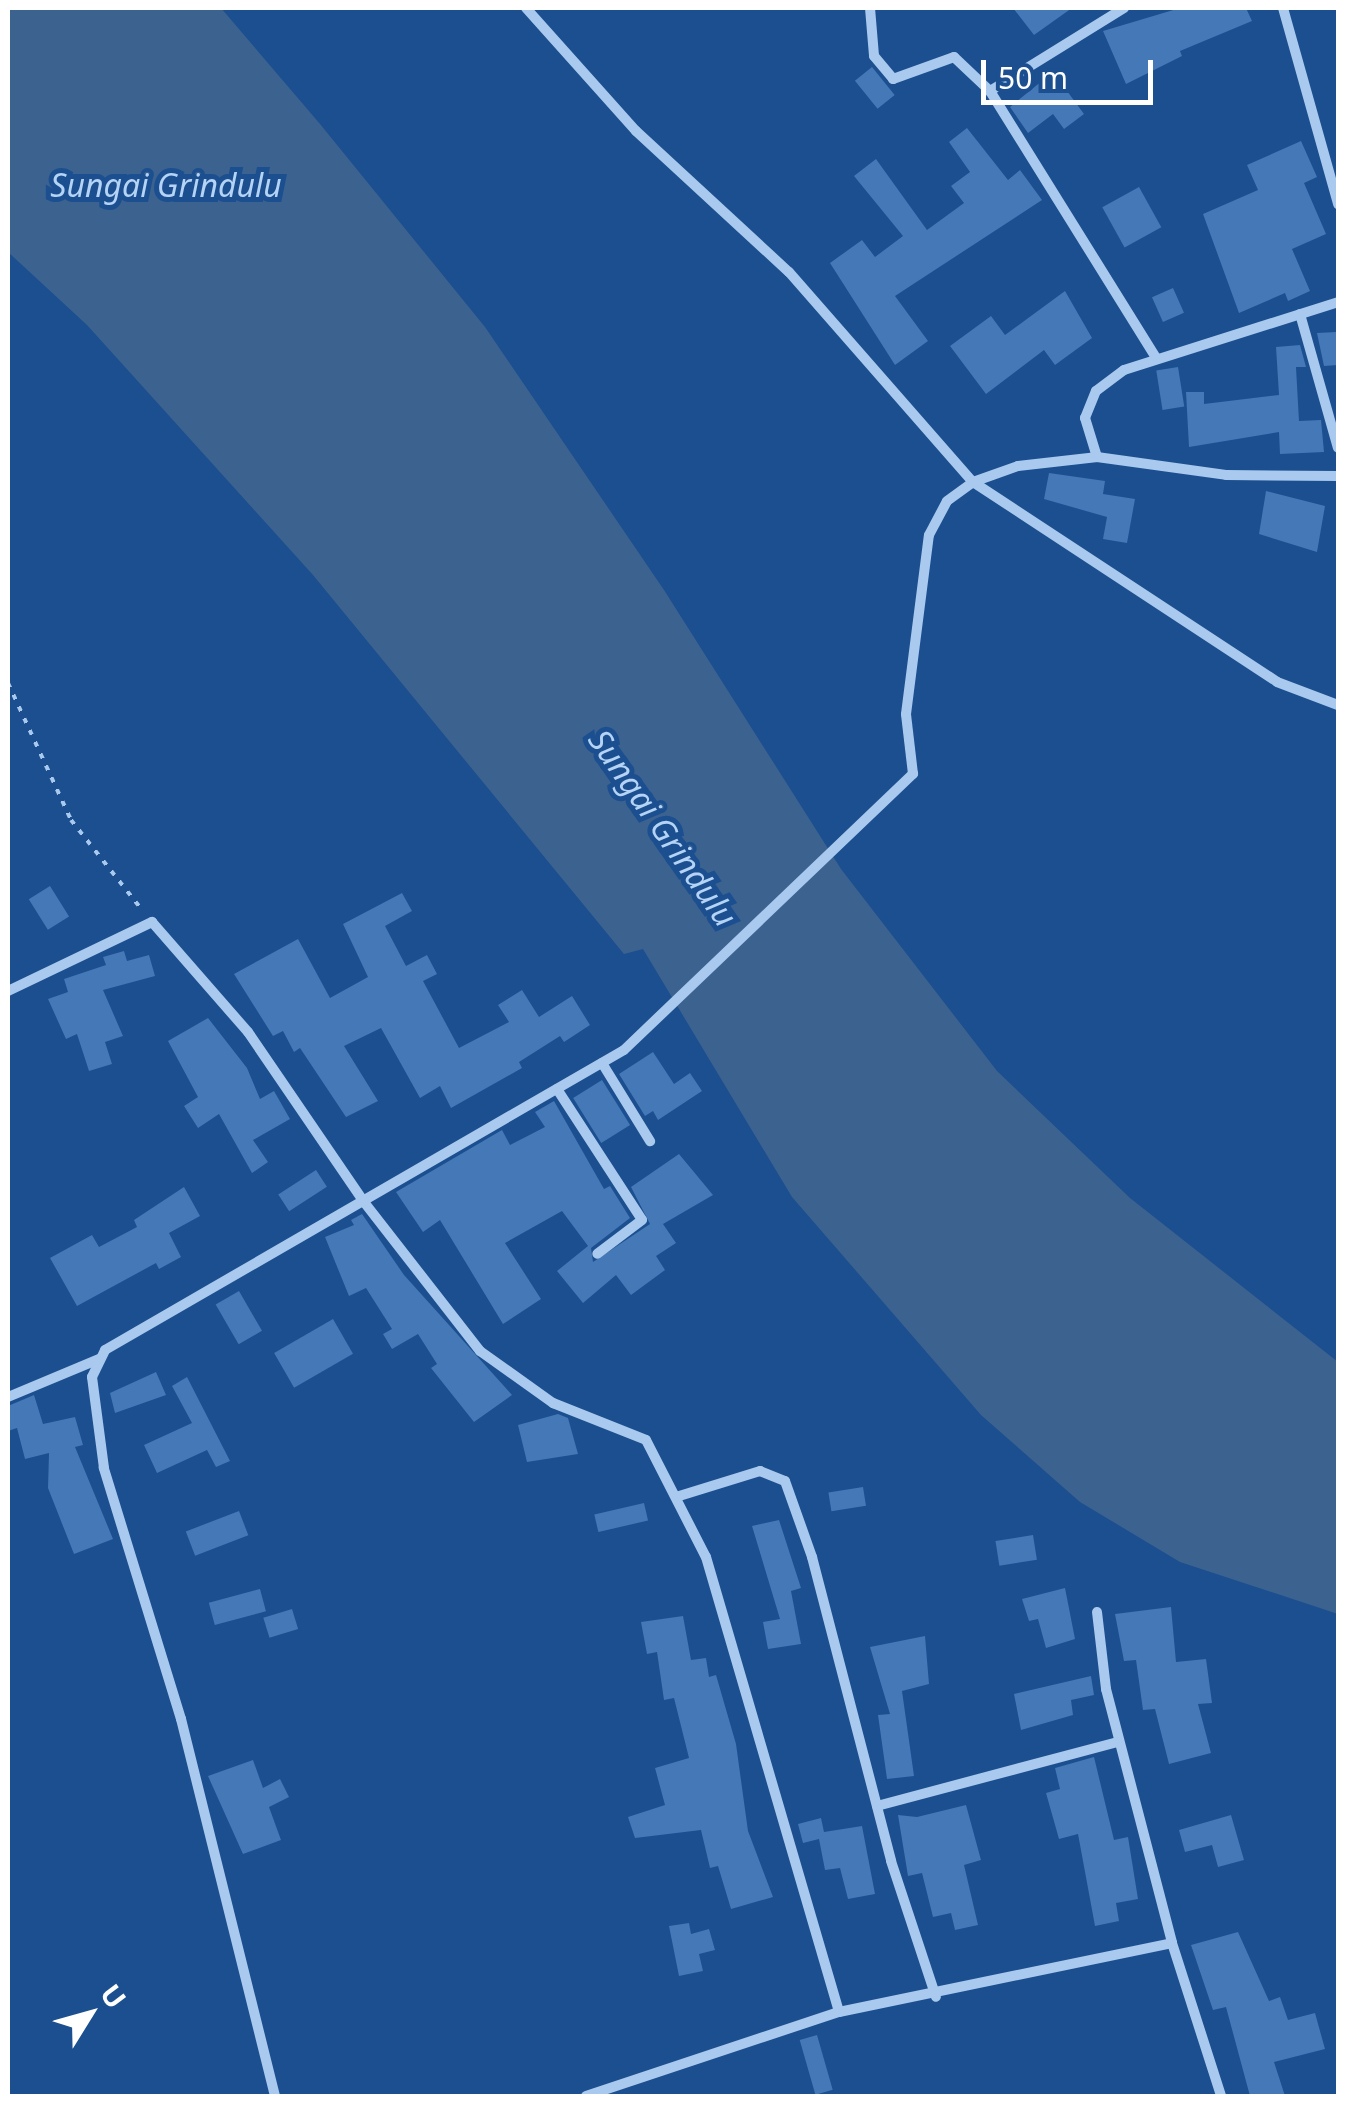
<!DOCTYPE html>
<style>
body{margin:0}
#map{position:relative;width:1346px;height:2104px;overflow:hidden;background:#1b4f8f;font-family:"Noto Sans",sans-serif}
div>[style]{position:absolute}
.water>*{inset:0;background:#3c6290}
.building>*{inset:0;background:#4478b7;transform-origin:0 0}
.path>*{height:4px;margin-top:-2px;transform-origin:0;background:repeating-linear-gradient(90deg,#a9c9ee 0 5px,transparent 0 13px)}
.minor>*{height:10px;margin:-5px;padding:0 5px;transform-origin:5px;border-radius:5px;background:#a9c9ee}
span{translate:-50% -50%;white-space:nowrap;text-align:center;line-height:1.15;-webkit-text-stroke:10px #1b4f8f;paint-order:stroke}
.water-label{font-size:32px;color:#b5d3f5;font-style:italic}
.frame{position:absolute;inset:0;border:10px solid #fff;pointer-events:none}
.north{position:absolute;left:40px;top:1964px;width:100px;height:100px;-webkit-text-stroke:8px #1b4f8f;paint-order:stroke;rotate:53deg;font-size:28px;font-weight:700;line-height:40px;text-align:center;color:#fff}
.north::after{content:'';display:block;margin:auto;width:35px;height:45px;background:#fff;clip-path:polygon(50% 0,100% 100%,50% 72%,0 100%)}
.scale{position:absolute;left:981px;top:60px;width:172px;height:45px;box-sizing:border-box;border:5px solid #fff;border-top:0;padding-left:12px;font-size:30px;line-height:35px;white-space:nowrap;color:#fff;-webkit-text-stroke:8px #1b4f8f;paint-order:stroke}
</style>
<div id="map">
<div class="water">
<i style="clip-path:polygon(8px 8px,221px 8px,320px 124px,485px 327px,664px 590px,841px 869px,997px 1071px,1130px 1198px,1338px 1362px,1338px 1614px,1180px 1562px,1080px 1502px,981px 1415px,792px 1197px,643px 949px,624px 954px,313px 575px,87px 325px,8px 252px)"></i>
</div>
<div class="building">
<i style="clip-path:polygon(1013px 8px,1072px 8px,1034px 35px)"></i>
<i style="clip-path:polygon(1180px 8px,1246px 8px,1252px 21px,1180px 51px,1182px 56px,1126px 84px,1103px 31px)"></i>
<i style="left:872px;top:67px;width:36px;height:22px;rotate:51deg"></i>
<i style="clip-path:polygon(1053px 72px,1084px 114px,1064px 129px,1053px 114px,1028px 133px,1010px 107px)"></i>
<i style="clip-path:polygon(967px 128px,1008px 180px,1020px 170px,1042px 200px,895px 296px,928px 341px,895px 365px,830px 263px,862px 240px,875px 257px,903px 236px,854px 176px,876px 159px,927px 230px,964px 203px,951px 186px,970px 172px,949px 142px)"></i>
<i style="clip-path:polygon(1301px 141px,1317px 177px,1304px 183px,1326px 234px,1292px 249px,1310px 291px,1288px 301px,1285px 293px,1239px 313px,1203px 214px,1258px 190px,1247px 165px)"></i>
<i style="left:1139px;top:187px;width:46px;height:42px;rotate:61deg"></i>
<i style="left:1173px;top:288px;width:27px;height:23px;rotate:66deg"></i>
<i style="clip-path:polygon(1065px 291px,1092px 338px,1055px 365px,1044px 350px,986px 394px,950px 346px,991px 316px,1005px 335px)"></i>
<i style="clip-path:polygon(1336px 332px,1338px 365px,1324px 366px,1317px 333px)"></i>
<i style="clip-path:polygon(1300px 345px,1306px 367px,1296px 367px,1299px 421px,1321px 420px,1324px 452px,1280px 454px,1279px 432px,1189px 447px,1186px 392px,1204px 392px,1204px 404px,1279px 395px,1276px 347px)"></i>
<i style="left:1178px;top:367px;width:40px;height:22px;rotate:81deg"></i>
<i style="clip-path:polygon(1049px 473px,1105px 481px,1103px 494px,1135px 499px,1127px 543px,1103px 539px,1107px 517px,1044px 499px)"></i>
<i style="clip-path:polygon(1266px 491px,1325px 506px,1317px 552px,1259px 534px)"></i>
<i style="left:50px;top:886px;width:36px;height:25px;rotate:58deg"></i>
<i style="clip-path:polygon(402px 893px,412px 911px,385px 926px,406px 966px,427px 955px,437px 974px,423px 981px,459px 1048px,509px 1022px,498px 1005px,522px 990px,539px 1017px,572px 996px,590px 1025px,564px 1042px,560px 1036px,519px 1062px,522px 1068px,451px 1108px,440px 1086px,420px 1098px,381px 1028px,344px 1046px,378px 1101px,346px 1117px,300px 1048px,294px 1052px,283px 1031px,273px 1036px,234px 974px,298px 939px,330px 998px,368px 977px,343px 924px)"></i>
<i style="clip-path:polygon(124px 951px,127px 961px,149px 955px,155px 976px,103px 990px,123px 1036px,105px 1042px,112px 1064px,89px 1071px,77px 1034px,66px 1039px,48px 999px,68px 992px,64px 979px,106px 965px,103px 957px)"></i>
<i style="clip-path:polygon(208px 1018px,247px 1068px,260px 1099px,274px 1091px,290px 1119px,253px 1140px,268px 1162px,252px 1173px,219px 1114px,198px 1128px,184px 1106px,198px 1097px,168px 1041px)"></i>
<i style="clip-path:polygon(653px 1052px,674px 1084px,690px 1073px,702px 1091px,658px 1120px,653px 1111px,645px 1116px,619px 1074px)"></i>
<i style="left:602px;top:1080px;width:53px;height:34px;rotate:58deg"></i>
<i style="clip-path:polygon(554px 1101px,604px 1189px,610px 1186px,630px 1218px,591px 1248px,593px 1262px,650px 1224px,631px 1187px,679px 1154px,713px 1195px,663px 1224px,676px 1243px,656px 1256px,665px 1270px,631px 1295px,616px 1275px,583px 1303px,557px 1271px,588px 1246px,562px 1211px,505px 1243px,541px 1299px,503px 1324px,440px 1220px,423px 1232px,396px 1192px,502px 1130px,510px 1145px,545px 1127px,535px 1112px)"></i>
<i style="left:316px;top:1170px;width:20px;height:45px;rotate:57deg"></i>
<i style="clip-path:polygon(184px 1187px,200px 1216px,169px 1233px,181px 1257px,159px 1269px,156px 1263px,77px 1306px,50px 1258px,92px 1235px,99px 1247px,137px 1227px,134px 1220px)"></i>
<i style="clip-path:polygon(362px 1214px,404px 1275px,512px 1395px,474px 1422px,431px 1368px,437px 1364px,418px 1334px,392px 1349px,383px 1334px,392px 1329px,366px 1288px,349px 1296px,325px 1237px,354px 1225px,351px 1220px)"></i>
<i style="left:239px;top:1291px;width:46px;height:27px;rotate:60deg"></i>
<i style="left:333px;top:1319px;width:40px;height:68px;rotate:60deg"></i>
<i style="clip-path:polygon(156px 1372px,166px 1395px,115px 1413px,110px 1393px)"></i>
<i style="clip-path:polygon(187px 1377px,230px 1461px,216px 1467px,207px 1450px,157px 1473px,144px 1445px,192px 1423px,172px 1386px)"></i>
<i style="clip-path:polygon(34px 1395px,43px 1424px,75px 1417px,83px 1445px,75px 1447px,113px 1539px,74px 1554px,48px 1488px,49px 1453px,25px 1459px,17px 1428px,8px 1431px,8px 1406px)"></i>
<i style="clip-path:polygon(558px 1414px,568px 1418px,578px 1454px,527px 1462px,518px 1425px)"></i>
<i style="left:863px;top:1487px;width:19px;height:35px;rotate:81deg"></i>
<i style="left:644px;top:1503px;width:18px;height:51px;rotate:77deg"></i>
<i style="left:239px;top:1511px;width:26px;height:57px;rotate:69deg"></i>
<i style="clip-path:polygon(779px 1520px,801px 1588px,791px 1591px,801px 1644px,768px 1649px,763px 1622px,780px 1619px,752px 1526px)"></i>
<i style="left:1033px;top:1535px;width:25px;height:38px;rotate:81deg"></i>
<i style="clip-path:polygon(1065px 1588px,1075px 1639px,1046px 1648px,1038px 1619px,1029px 1621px,1022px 1599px)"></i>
<i style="left:260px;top:1589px;width:23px;height:53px;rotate:75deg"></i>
<i style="clip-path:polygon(1171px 1607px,1176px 1662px,1206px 1659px,1212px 1703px,1198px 1704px,1211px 1753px,1169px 1764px,1155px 1709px,1143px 1710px,1136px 1660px,1124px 1661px,1115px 1614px)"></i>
<i style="left:292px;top:1609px;width:21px;height:30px;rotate:73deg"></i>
<i style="clip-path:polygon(683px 1616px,691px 1660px,706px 1658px,709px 1677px,716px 1675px,736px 1744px,748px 1831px,773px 1897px,731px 1909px,718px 1866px,710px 1868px,701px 1830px,635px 1838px,628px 1817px,665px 1805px,655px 1768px,689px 1758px,674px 1698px,664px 1700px,657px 1652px,647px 1654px,641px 1622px)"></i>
<i style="clip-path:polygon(925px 1636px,929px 1684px,902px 1691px,914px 1776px,887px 1779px,878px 1715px,890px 1714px,870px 1647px)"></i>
<i style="clip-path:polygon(1091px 1676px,1094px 1695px,1071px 1700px,1073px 1715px,1021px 1730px,1014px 1694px)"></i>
<i style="clip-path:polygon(1094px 1757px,1114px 1840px,1128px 1837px,1138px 1899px,1116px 1903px,1119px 1921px,1095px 1926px,1078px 1834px,1059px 1839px,1046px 1793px,1060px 1789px,1055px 1768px)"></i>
<i style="clip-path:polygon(253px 1760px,263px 1788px,280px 1779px,289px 1797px,269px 1807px,281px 1840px,243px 1854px,208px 1776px)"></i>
<i style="clip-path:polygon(966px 1805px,981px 1860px,964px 1865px,978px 1925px,955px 1930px,951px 1913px,933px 1917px,922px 1873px,908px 1876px,898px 1815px,917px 1817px)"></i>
<i style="clip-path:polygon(1231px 1815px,1244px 1860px,1218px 1867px,1212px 1845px,1185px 1852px,1179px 1830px)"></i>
<i style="clip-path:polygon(821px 1818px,824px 1832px,862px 1826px,875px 1894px,848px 1899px,840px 1868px,825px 1870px,819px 1839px,803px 1843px,798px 1824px)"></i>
<i style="clip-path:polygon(689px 1923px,691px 1934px,709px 1929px,715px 1950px,699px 1954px,703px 1971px,679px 1976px,669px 1926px)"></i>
<i style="clip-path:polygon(1238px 1932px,1269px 2001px,1280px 1997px,1288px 2020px,1315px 2013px,1325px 2049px,1274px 2062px,1285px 2096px,1250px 2096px,1226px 2007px,1213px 2010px,1191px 1945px)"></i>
<i style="left:817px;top:2035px;width:57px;height:18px;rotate:74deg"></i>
</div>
<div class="path">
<i style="left:8px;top:683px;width:151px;rotate:65.3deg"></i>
<i style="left:71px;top:820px;width:115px;rotate:51.7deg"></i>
</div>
<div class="minor">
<i style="left:526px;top:8px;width:165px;rotate:48.2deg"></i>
<i style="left:636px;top:131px;width:208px;rotate:42.7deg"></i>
<i style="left:789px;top:272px;width:279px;rotate:48.8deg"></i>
<i style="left:973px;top:482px;width:364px;rotate:33.3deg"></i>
<i style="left:1277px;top:682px;width:65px;rotate:20.7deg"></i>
<i style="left:870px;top:8px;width:48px;rotate:85.2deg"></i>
<i style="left:874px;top:56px;width:30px;rotate:50deg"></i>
<i style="left:893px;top:79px;width:65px;rotate:-19.8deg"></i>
<i style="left:954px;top:57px;width:50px;rotate:43.4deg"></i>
<i style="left:1124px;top:8px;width:158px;rotate:148.2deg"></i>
<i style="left:990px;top:91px;width:314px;rotate:58.1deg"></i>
<i style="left:1283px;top:8px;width:204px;rotate:74.3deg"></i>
<i style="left:1300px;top:314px;width:139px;rotate:74.2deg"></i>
<i style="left:1097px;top:457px;width:41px;rotate:-107.1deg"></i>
<i style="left:1085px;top:418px;width:29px;rotate:-68deg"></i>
<i style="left:1096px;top:391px;width:35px;rotate:-37deg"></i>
<i style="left:1124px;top:370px;width:225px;rotate:-17.6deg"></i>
<i style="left:8px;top:991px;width:160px;rotate:-25.6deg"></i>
<i style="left:152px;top:922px;width:146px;rotate:48.9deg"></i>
<i style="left:248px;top:1032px;width:206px;rotate:55.7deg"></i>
<i style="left:364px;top:1202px;width:189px;rotate:52.1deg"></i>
<i style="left:480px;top:1351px;width:90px;rotate:35.5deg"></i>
<i style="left:553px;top:1403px;width:100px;rotate:21.7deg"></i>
<i style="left:646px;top:1440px;width:131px;rotate:62.9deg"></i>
<i style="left:706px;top:1557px;width:474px;rotate:73.7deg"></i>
<i style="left:839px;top:2012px;width:340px;rotate:-11.7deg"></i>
<i style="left:1172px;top:1943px;width:161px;rotate:72.2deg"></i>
<i style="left:602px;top:1063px;width:92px;rotate:58.4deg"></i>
<i style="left:557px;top:1089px;width:156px;rotate:57deg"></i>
<i style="left:642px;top:1220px;width:56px;rotate:142.9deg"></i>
<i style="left:8px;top:1397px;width:99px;rotate:-22.7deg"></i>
<i style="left:676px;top:1497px;width:88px;rotate:-17.2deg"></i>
<i style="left:760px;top:1471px;width:27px;rotate:22deg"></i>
<i style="left:785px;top:1481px;width:81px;rotate:70.4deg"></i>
<i style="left:812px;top:1557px;width:314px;rotate:75.4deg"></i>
<i style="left:891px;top:1861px;width:143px;rotate:71.7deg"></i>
<i style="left:1097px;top:1612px;width:78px;rotate:83.3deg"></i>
<i style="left:1106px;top:1689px;width:262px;rotate:75.4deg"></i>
<i style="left:877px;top:1806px;width:249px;rotate:-14.9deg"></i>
<i style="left:275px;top:2096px;width:389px;rotate:-104deg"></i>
<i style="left:181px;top:1719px;width:263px;rotate:-107.1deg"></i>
<i style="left:104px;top:1468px;width:92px;rotate:-97.5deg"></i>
<i style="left:92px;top:1377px;width:30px;rotate:-64deg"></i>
<i style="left:105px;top:1350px;width:599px;rotate:-30.03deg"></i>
<i style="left:624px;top:1050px;width:400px;rotate:-43.7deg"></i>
<i style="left:913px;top:774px;width:60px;rotate:-96.7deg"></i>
<i style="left:906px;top:714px;width:180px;rotate:-82.7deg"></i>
<i style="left:929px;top:535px;width:38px;rotate:-62deg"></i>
<i style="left:947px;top:501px;width:32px;rotate:-36deg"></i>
<i style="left:973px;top:482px;width:48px;rotate:-19.6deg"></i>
<i style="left:1018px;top:466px;width:80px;rotate:-6.5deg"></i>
<i style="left:1097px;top:457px;width:130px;rotate:7.9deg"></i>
<i style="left:1226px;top:475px;width:112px;rotate:0.5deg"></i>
<i style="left:586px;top:2096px;width:267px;rotate:-18.4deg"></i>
</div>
<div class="water-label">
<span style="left:166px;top:185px">Sungai Grindulu</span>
<span style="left:663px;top:828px;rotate:55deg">Sungai Grindulu</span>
</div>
<div class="frame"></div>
<div class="north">U</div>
<div class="scale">50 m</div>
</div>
